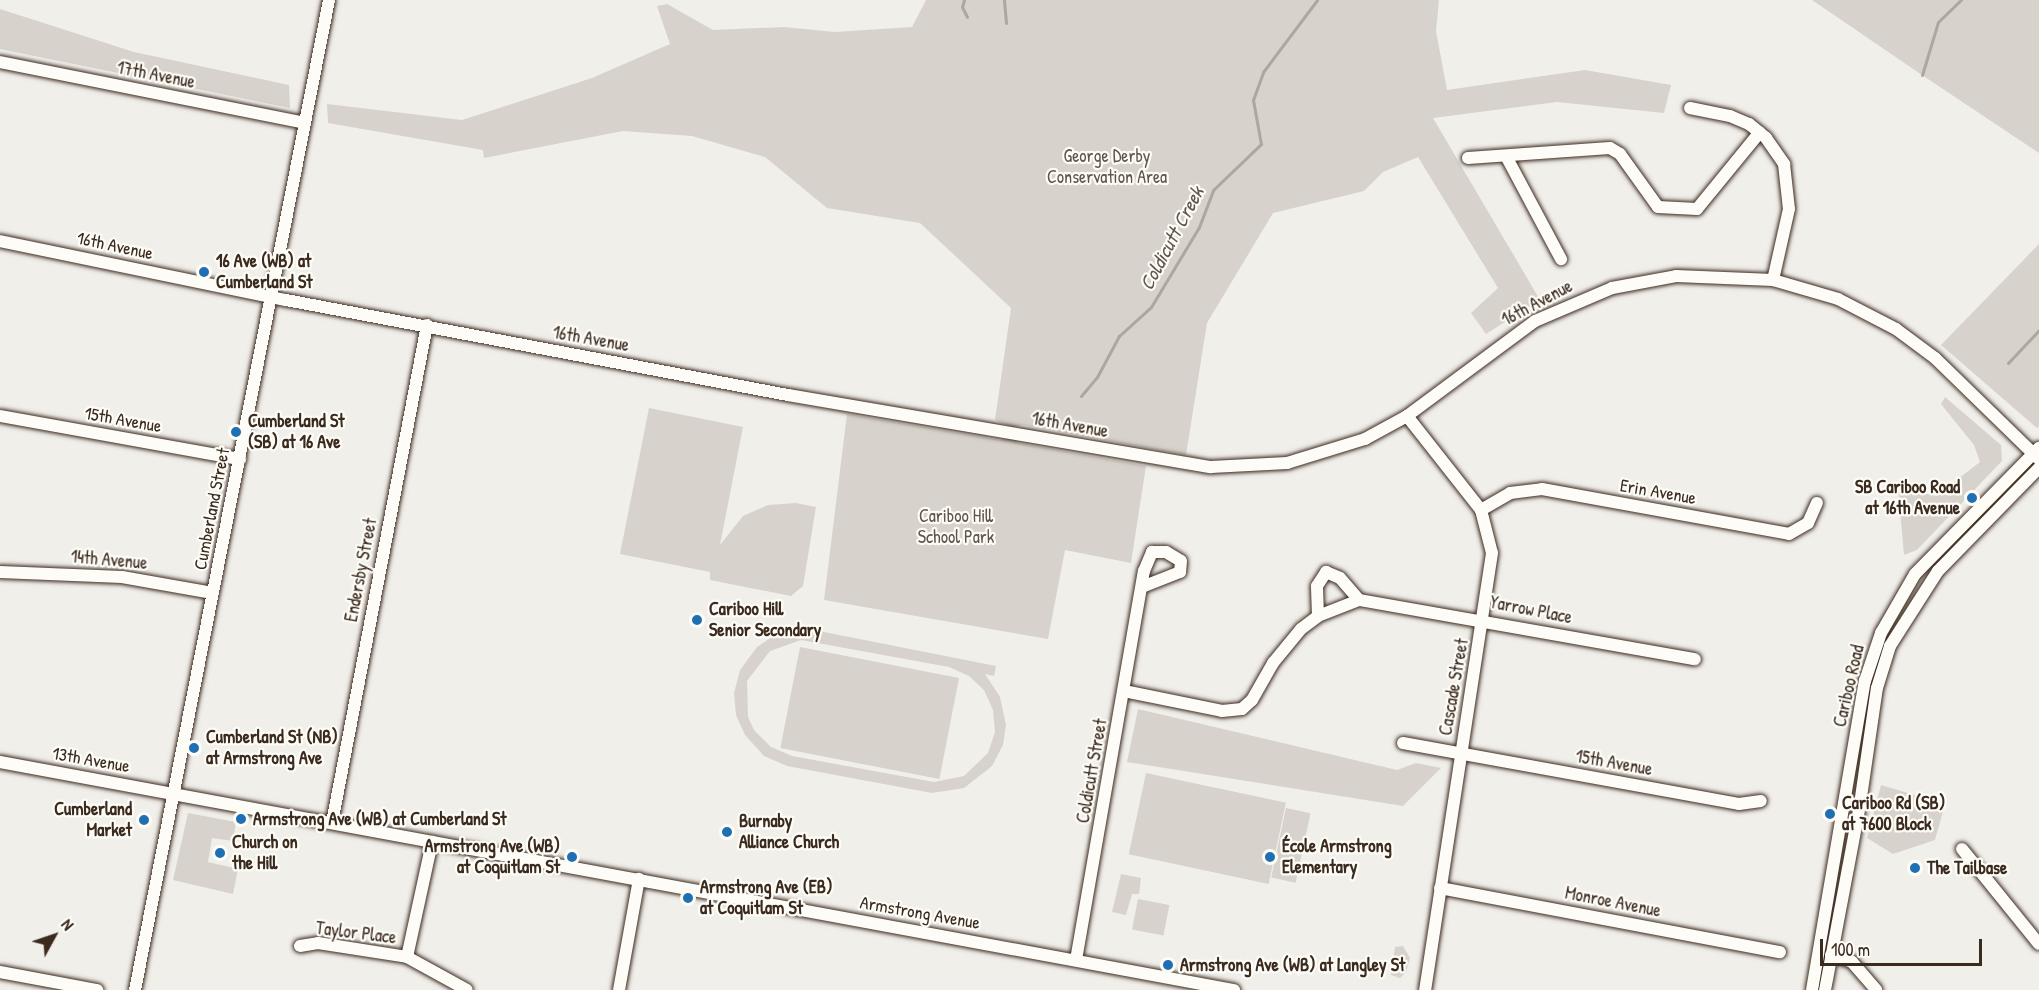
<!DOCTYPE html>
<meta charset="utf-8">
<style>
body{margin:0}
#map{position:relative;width:2039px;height:990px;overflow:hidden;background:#f1efea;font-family:"Patrick Hand",sans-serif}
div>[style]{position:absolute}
.green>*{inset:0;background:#d7d2cc;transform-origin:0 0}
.stream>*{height:3px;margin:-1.5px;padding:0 1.5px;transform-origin:1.5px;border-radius:1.5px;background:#aea69f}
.roads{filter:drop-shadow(0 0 2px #3b2a1e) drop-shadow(0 0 2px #3b2a1e)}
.minor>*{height:12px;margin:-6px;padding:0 6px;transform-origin:6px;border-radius:6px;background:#fdfcf7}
.dots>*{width:16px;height:16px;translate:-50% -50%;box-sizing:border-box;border:3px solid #fdfcf7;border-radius:50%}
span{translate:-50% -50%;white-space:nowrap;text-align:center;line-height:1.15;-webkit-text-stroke:4.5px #fdfcf7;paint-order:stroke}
.street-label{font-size:18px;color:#3b2a1e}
.park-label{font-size:18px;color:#62544a}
.poi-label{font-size:18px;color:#3b2a1e;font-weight:700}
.left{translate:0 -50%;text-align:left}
.right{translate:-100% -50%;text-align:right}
.water-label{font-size:20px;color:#63554b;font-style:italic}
.north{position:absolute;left:24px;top:906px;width:60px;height:60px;-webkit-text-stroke:4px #fdfcf7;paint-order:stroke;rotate:50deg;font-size:16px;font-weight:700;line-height:24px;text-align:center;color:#3b2a1e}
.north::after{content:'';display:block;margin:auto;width:21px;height:27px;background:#3b2a1e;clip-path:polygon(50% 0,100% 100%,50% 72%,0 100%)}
.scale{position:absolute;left:1820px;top:939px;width:162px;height:27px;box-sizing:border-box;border:3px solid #3b2a1e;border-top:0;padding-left:8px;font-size:18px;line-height:21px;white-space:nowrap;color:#3b2a1e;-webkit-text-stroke:4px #fdfcf7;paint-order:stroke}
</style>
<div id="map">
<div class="green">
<i style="clip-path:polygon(926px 0,1439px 0,1436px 31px,1447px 90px,1585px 70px,1671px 85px,1664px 113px,1557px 102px,1433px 118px,1540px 300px,1486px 334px,1471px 313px,1498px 288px,1418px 157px,1383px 172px,1364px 191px,1273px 213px,1207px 323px,1186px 455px,1023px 425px,1012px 427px,995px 420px,1011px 308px,920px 223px,827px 208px,765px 157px,692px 136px,623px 131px,484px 158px,483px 150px,328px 123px,327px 104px,462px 120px,592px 78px,670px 44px,657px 6px,667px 4px,713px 30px,784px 27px,835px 32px,912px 27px)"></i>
<i style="clip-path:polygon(1812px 0,2039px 0,2039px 153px,1922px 75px)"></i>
<i style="clip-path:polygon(0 9px,134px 52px,289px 85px,290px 108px,0 49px)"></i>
<i style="clip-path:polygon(2039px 244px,2039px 426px,2037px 428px,1941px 345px)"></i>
<i style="clip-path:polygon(1945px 397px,2001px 445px,2002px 461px,1917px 550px,1904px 555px,1898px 487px,1936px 496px,1980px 462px,1974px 445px,1941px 404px)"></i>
<i style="clip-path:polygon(649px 408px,743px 427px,720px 545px,743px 516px,768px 505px,796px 503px,816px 507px,803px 586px,791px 596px,710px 580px,710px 572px,620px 554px)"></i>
<i style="clip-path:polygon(847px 414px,1000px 440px,1013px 438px,1019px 443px,1146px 466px,1131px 563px,1065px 550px,1048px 639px,824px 600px)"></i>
<i style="clip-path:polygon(evenodd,814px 630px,996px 666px,994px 676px,985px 674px,1000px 697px,1006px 725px,1003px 745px,992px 766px,964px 788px,932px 793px,787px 766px,764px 756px,745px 735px,736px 715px,734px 693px,740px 670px,757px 647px,772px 637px,790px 631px,814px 630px,801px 640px,949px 667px,969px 676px,984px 690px,993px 710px,995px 732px,988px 753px,964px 776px,934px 782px,792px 756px,771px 747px,754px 730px,748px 717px,747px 681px,770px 651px,801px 640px)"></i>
<i style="left:800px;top:647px;width:162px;height:103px;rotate:11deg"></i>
<i style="clip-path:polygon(1138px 709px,1397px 770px,1416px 763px,1441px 768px,1403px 806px,1127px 762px)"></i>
<i style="left:1146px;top:773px;width:143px;height:83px;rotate:12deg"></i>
<i style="clip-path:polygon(1881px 785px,1945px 804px,1935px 840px,1893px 854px,1867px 838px)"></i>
<i style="left:1286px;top:808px;width:25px;height:71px;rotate:12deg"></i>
<i style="clip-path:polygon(188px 813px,236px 822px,233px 841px,212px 838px,208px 862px,238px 869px,233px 894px,173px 880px)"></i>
<i style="clip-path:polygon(1121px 874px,1141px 878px,1139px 894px,1132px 894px,1126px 915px,1112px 912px)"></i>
<i style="left:1138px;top:899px;width:32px;height:31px;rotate:11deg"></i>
<i style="clip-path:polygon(1403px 946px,1410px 958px,1406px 972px,1400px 978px,1391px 975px,1395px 947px)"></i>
</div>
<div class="stream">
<i style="left:964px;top:0;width:7px;rotate:106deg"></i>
<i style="left:962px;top:7px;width:11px;rotate:63deg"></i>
<i style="left:1004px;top:0;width:23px;rotate:85deg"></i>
<i style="left:1922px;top:75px;width:55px;rotate:-73.2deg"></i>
<i style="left:1938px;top:22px;width:32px;rotate:-44deg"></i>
<i style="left:2008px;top:363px;width:45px;rotate:-46.8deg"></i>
<i style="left:1081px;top:396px;width:25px;rotate:-50deg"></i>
<i style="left:1097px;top:377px;width:47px;rotate:-61.8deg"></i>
<i style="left:1119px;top:336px;width:43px;rotate:-42.2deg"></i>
<i style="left:1151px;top:307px;width:93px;rotate:-59deg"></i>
<i style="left:1199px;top:227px;width:40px;rotate:-69deg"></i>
<i style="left:1213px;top:190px;width:66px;rotate:-43.8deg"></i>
<i style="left:1261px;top:144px;width:45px;rotate:-100.3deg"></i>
<i style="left:1253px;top:100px;width:30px;rotate:-70deg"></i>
<i style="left:1263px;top:72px;width:90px;rotate:-53.1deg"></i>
</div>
<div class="roads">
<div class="minor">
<i style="left:0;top:62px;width:310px;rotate:11.3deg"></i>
<i style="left:1690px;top:108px;width:41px;rotate:11.3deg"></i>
<i style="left:1730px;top:116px;width:21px;rotate:23deg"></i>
<i style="left:1749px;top:124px;width:22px;rotate:39deg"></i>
<i style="left:1766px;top:138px;width:32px;rotate:55deg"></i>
<i style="left:1784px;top:164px;width:45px;rotate:83.7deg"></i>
<i style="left:1789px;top:209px;width:73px;rotate:102.7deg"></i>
<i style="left:1506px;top:156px;width:117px;rotate:61.9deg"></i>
<i style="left:1468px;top:158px;width:142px;rotate:-4deg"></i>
<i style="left:1610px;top:148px;width:12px;rotate:31deg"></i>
<i style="left:1620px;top:154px;width:65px;rotate:54.4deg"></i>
<i style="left:1658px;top:207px;width:39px;rotate:3deg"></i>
<i style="left:1697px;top:209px;width:99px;rotate:-50.7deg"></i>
<i style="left:0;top:241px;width:292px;rotate:11.7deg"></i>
<i style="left:286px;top:300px;width:511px;rotate:10.72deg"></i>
<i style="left:788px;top:395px;width:429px;rotate:9.7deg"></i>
<i style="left:1211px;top:467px;width:76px;rotate:-3deg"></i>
<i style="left:1287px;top:463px;width:82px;rotate:-17.1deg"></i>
<i style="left:1365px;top:439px;width:48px;rotate:-28.7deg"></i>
<i style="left:1407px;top:416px;width:159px;rotate:-36.6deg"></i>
<i style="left:1535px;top:321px;width:84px;rotate:-23.2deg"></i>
<i style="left:1612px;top:288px;width:65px;rotate:-10.6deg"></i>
<i style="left:1676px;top:276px;width:97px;rotate:2.4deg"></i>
<i style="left:1773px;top:280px;width:68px;rotate:16.3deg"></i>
<i style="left:1838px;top:299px;width:65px;rotate:27.3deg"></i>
<i style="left:1896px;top:329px;width:49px;rotate:36.6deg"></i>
<i style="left:1935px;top:358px;width:145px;rotate:44.2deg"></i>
<i style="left:0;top:416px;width:244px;rotate:10.2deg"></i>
<i style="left:1407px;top:416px;width:120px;rotate:51.8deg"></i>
<i style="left:1481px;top:510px;width:44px;rotate:75.7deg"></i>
<i style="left:1492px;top:553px;width:442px;rotate:98.7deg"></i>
<i style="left:1481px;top:510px;width:34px;rotate:-30deg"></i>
<i style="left:1510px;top:493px;width:32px;rotate:-7deg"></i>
<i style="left:1542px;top:489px;width:251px;rotate:10.3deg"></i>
<i style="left:1789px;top:534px;width:22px;rotate:-30deg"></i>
<i style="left:1808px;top:523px;width:22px;rotate:-66deg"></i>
<i style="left:0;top:572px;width:122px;rotate:2.3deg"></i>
<i style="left:122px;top:577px;width:92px;rotate:10deg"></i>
<i style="left:1318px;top:616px;width:30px;rotate:-92deg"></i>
<i style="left:1317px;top:586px;width:17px;rotate:-57deg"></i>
<i style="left:1326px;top:572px;width:15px;rotate:23deg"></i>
<i style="left:1340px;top:578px;width:29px;rotate:49deg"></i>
<i style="left:1124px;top:691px;width:100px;rotate:11.5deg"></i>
<i style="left:1222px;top:711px;width:20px;rotate:-6deg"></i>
<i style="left:1242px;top:709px;width:13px;rotate:-42deg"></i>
<i style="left:1252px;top:700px;width:43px;rotate:-60.4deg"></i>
<i style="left:1273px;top:663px;width:44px;rotate:-50.5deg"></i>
<i style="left:1301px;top:629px;width:21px;rotate:-37deg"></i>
<i style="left:1318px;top:616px;width:44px;rotate:-21.3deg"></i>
<i style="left:1359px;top:600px;width:341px;rotate:10deg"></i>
<i style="left:1403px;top:743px;width:341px;rotate:10.3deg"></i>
<i style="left:1739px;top:804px;width:22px;rotate:-8deg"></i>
<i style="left:0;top:762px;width:1255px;rotate:10.47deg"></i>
<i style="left:332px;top:823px;width:507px;rotate:-79.2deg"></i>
<i style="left:1962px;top:849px;width:122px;rotate:51deg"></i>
<i style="left:1440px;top:888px;width:346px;rotate:10.7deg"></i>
<i style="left:300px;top:946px;width:18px;rotate:-9deg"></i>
<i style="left:318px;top:943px;width:90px;rotate:8.9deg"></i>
<i style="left:407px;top:957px;width:118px;rotate:-77.7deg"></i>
<i style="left:1831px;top:955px;width:22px;rotate:18deg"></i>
<i style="left:1852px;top:962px;width:37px;rotate:49deg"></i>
<i style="left:407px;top:957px;width:68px;rotate:28.8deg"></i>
<i style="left:1076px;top:960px;width:395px;rotate:-80.1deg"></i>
<i style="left:1144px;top:571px;width:21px;rotate:-67deg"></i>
<i style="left:1152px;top:552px;width:14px"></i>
<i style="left:1166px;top:552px;width:17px;rotate:31deg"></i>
<i style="left:1181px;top:561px;width:11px;rotate:95deg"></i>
<i style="left:1180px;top:572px;width:41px;rotate:158.5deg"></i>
<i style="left:0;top:972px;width:99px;rotate:10.5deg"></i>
<i style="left:135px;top:990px;width:1009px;rotate:-78.91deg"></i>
<i style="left:619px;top:990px;width:113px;rotate:-79.8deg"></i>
<i style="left:1812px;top:990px;width:314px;rotate:-80.3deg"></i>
<i style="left:1865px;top:681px;width:51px;rotate:-71.6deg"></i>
<i style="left:1881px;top:633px;width:68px;rotate:-60deg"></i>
<i style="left:1915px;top:574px;width:177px;rotate:-45.5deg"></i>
<i style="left:1825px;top:990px;width:189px;rotate:-79.3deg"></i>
<i style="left:1860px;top:804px;width:117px;rotate:-81.7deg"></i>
<i style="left:1877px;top:688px;width:44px;rotate:-72.8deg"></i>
<i style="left:1890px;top:646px;width:89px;rotate:-57.4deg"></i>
<i style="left:1938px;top:571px;width:144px;rotate:-45.6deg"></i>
</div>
</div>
<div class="dots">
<i style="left:204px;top:272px;background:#1f6fb2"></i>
<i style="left:236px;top:432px;background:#1f6fb2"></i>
<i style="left:1972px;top:498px;background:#1f6fb2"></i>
<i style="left:697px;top:620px;background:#1f6fb2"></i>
<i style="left:194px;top:748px;background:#1f6fb2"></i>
<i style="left:1830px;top:814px;background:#1f6fb2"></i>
<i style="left:241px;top:819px;background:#1f6fb2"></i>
<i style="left:144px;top:820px;background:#1f6fb2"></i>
<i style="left:727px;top:832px;background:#1f6fb2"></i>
<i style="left:220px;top:853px;background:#1f6fb2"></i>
<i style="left:572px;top:857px;background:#1f6fb2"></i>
<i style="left:1270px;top:857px;background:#1f6fb2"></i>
<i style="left:1915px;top:868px;background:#1f6fb2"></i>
<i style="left:688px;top:898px;background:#1f6fb2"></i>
<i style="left:1168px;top:965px;background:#1f6fb2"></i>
</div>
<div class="street-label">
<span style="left:156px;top:75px;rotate:11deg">17th Avenue</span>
<span style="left:115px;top:246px;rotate:12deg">16th Avenue</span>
<span style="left:1537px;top:303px;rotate:-28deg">16th Avenue</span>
<span style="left:591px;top:339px;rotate:10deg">16th Avenue</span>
<span style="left:123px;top:420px;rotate:10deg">15th Avenue</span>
<span style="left:1070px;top:425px;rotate:10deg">16th Avenue</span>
<span style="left:1658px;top:492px;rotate:10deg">Erin Avenue</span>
<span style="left:212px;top:509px;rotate:-79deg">Cumberland Street</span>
<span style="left:109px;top:560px;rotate:5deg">14th Avenue</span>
<span style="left:361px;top:570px;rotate:-79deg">Endersby Street</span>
<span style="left:1531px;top:610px;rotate:11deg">Yarrow Place</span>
<span style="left:1849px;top:686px;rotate:-77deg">Cariboo Road</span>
<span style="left:1454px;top:687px;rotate:-80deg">Cascade Street</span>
<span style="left:91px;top:760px;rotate:10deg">13th Avenue</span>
<span style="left:1614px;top:763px;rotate:10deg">15th Avenue</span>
<span style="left:1092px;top:771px;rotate:-80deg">Coldicutt Street</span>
<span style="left:1613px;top:902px;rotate:11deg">Monroe Avenue</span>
<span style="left:920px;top:913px;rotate:10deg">Armstrong Avenue</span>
<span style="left:356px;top:933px;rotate:7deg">Taylor Place</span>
</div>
<div class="park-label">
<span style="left:1107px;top:167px">George Derby<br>Conservation Area</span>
<span style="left:956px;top:527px">Cariboo Hill<br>School Park</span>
</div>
<div class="poi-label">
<span class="left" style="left:216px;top:272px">16 Ave (WB) at<br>Cumberland St</span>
<span class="left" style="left:248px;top:432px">Cumberland St<br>(SB) at 16 Ave</span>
<span class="right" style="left:1960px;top:498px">SB Cariboo Road<br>at 16th Avenue</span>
<span class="left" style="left:709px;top:620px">Cariboo Hill<br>Senior Secondary</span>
<span class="left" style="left:206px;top:748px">Cumberland St (NB)<br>at Armstrong Ave</span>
<span class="left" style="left:1842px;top:814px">Cariboo Rd (SB)<br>at 7600 Block</span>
<span class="right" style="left:132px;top:820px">Cumberland<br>Market</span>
<span class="left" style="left:253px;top:819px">Armstrong Ave (WB) at Cumberland St</span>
<span class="left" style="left:739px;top:832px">Burnaby<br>Alliance Church</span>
<span class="left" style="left:232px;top:853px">Church on<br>the Hill</span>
<span class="right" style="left:560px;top:857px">Armstrong Ave (WB)<br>at Coquitlam St</span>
<span class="left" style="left:1282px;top:857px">École Armstrong<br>Elementary</span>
<span class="left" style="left:1927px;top:868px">The Tailbase</span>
<span class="left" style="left:700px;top:898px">Armstrong Ave (EB)<br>at Coquitlam St</span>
<span class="left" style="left:1180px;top:965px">Armstrong Ave (WB) at Langley St</span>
</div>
<div class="water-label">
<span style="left:1171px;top:238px;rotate:-62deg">Coldicutt Creek</span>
</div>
<div class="north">N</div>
<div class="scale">100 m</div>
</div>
